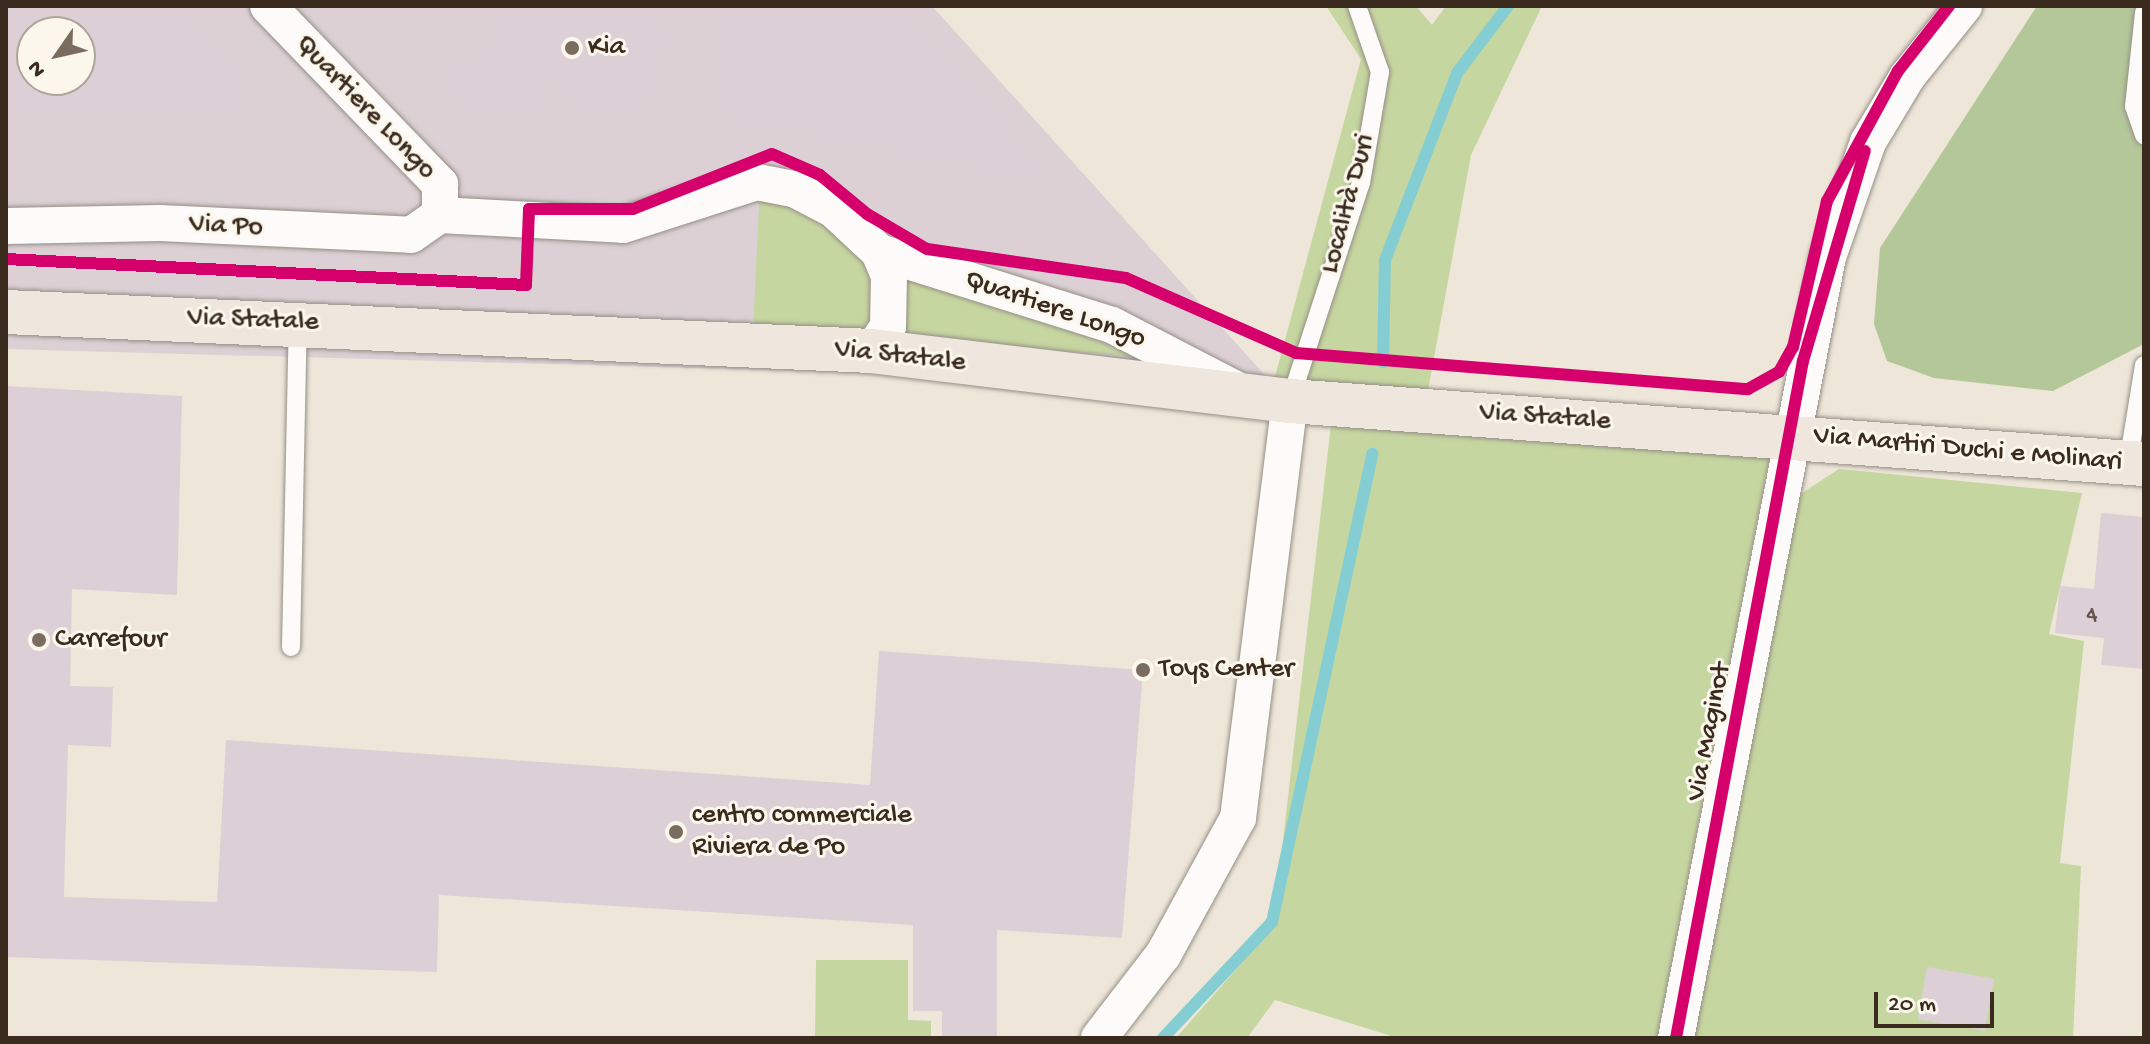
<!DOCTYPE html>
<meta charset="utf-8">
<style>
body{margin:0}
#map{position:relative;width:2150px;height:1044px;overflow:hidden;background:#eee6d9;font-family:"Gochi Hand",sans-serif}
div>[style]{position:absolute}
.industrial>*{inset:0;background:#dcd0d5}
.green>*{inset:0;background:#c6d6a0}
.forest>*{inset:0;background:#b4c799}
.stream>*{height:12px;margin:-6px;padding:0 6px;transform-origin:6px;border-radius:6px;background:#84ced3}
.building>*{inset:0;background:#ddcfd6;transform-origin:0 0}
.roads{filter:drop-shadow(0 0 2px #958f86) drop-shadow(0 0 2px #958f86)}
.service>*{height:18px;margin:-9px;padding:0 9px;transform-origin:9px;border-radius:9px;background:#fcfbf9}
.minor>*{height:36px;margin:-18px;padding:0 18px;transform-origin:18px;border-radius:18px;background:#fcfbf9}
.primary>*{height:44px;margin:-22px;padding:0 22px;transform-origin:22px;border-radius:22px;background:#efe6de}
.cycleway>*{height:12px;margin:-6px;padding:0 6px;transform-origin:6px;border-radius:6px;background:#d6006c}
.dots>*{width:22px;height:22px;translate:-50% -50%;box-sizing:border-box;border:4px solid #fbf7ec;border-radius:50%}
span{translate:-50% -50%;white-space:nowrap;text-align:center;line-height:1.15;-webkit-text-stroke:6px #fbf7ec;paint-order:stroke}
.number-label{font-size:24px;color:#64534c}
.number-label span{-webkit-text-stroke-width:0}
.poi-label{font-size:28px;color:#3b2a1e}
.left{translate:0 -50%;text-align:left}
.street-label{font-size:28px;color:#3b2a1e}
.frame{position:absolute;inset:0;border:8px solid #3b2a1e;pointer-events:none}
.north{position:absolute;left:16px;top:16px;width:80px;height:80px;box-sizing:border-box;background:#fbf7ec;border:2px solid #aea59a;border-radius:50%;rotate:236deg;font-size:22px;font-weight:700;line-height:32px;text-align:center;color:#3b2a1e}
.north::after{content:'';display:block;margin:auto;width:28px;height:36px;background:#7a6c5f;clip-path:polygon(50% 0,100% 100%,50% 72%,0 100%)}
.scale{position:absolute;left:1874px;top:992px;width:120px;height:36px;box-sizing:border-box;border:4px solid #3b2a1e;border-top:0;padding-left:10px;font-size:24px;line-height:28px;white-space:nowrap;color:#3b2a1e;-webkit-text-stroke:6px #fbf7ec;paint-order:stroke}
</style>
<div id="map">
<div class="industrial">
<i style="clip-path:polygon(evenodd,6px 6px,932px 6px,1273px 384px,6px 349px,6px 6px,32px 32px,80px 32px,80px 80px,32px 80px,32px 32px)"></i>
</div>
<div class="green">
<i style="clip-path:polygon(1326px 6px,1416px 6px,1432px 25px,1446px 6px,1542px 6px,1471px 155px,1427px 396px,1772px 445px,1657px 1038px,1398px 1038px,1275px 1000px,1247px 1038px,1176px 1038px,1273px 927px,1335px 390px,1273px 384px,1361px 59px)"></i>
<i style="clip-path:polygon(760px 186px,912px 264px,1135px 356px,753px 330px)"></i>
<i style="clip-path:polygon(1839px 469px,2082px 493px,2049px 634px,2084px 641px,2060px 863px,2081px 866px,2073px 1038px,1683px 1038px,1785px 526px,1802px 493px)"></i>
<i style="clip-path:polygon(816px 960px,908px 960px,908px 1020px,931px 1021px,931px 1038px,815px 1038px)"></i>
</div>
<div class="forest">
<i style="clip-path:polygon(2037px 6px,2137px 6px,2140px 27px,2144px 20px,2144px 344px,2053px 391px,1934px 378px,1887px 361px,1874px 324px,1880px 248px)"></i>
</div>
<div class="stream">
<i style="left:1383px;top:362px;width:102px;rotate:-88.9deg"></i>
<i style="left:1385px;top:260px;width:200px;rotate:-68.9deg"></i>
<i style="left:1457px;top:73px;width:84px;rotate:-52.7deg"></i>
<i style="left:1163px;top:1038px;width:159px;rotate:-46.8deg"></i>
<i style="left:1272px;top:922px;width:479px;rotate:-77.9deg"></i>
</div>
<div class="building">
<i style="clip-path:polygon(evenodd,6px 6px,169px 6px,237px 73px,236px 114px,6px 111px,6px 6px,32px 32px,80px 32px,80px 80px,32px 80px,32px 32px)"></i>
<i style="clip-path:polygon(486px 6px,648px 6px,664px 23px,661px 70px,648px 70px,645px 110px,592px 108px,542px 74px,543px 110px,469px 112px,443px 84px,505px 26px)"></i>
<i style="clip-path:polygon(732px 6px,891px 6px,1056px 181px,712px 112px)"></i>
<i style="clip-path:polygon(6px 386px,182px 396px,177px 595px,72px 589px,70px 686px,113px 687px,111px 747px,68px 745px,64px 897px,217px 902px,226px 740px,870px 785px,879px 651px,1143px 670px,1122px 938px,997px 930px,997px 1038px,942px 1038px,942px 1011px,913px 1011px,913px 925px,439px 895px,437px 972px,6px 957px)"></i>
<i style="clip-path:polygon(2101px 513px,2144px 517px,2144px 669px,2101px 665px,2104px 638px,2055px 633px,2060px 586px,2094px 589px)"></i>
<i style="left:1927px;top:967px;width:68px;height:53px;rotate:10deg"></i>
</div>
<div class="roads">
<div class="service">
<i style="left:2144px;top:13px;width:94px;rotate:96.1deg"></i>
<i style="left:2134px;top:106px;width:31px;rotate:71deg"></i>
<i style="left:1290px;top:401px;width:229px;rotate:-72deg"></i>
<i style="left:1361px;top:183px;width:113px;rotate:-80.3deg"></i>
<i style="left:1380px;top:72px;width:70px;rotate:-109.2deg"></i>
<i style="left:2128px;top:463px;width:99px;rotate:-80.7deg"></i>
<i style="left:291px;top:647px;width:322px;rotate:-88.8deg"></i>
</div>
<div class="minor">
<i style="left:268px;top:6px;width:248px;rotate:46deg"></i>
<i style="left:440px;top:184px;width:31px;rotate:90deg"></i>
<i style="left:440px;top:215px;width:183px;rotate:3.1deg"></i>
<i style="left:623px;top:225px;width:141px;rotate:-17.8deg"></i>
<i style="left:757px;top:182px;width:38px;rotate:11deg"></i>
<i style="left:794px;top:189px;width:45px;rotate:27.7deg"></i>
<i style="left:834px;top:210px;width:62px;rotate:43deg"></i>
<i style="left:879px;top:252px;width:244px;rotate:17.4deg"></i>
<i style="left:1112px;top:325px;width:145px;rotate:27.4deg"></i>
<i style="left:6px;top:226px;width:154px;rotate:-1.1deg"></i>
<i style="left:160px;top:223px;width:251px;rotate:2.7deg"></i>
<i style="left:411px;top:235px;width:35px;rotate:-35deg"></i>
<i style="left:871px;top:351px;width:29px;rotate:-55deg"></i>
<i style="left:888px;top:327px;width:51px;rotate:-88.9deg"></i>
<i style="left:889px;top:276px;width:26px;rotate:-113deg"></i>
<i style="left:1099px;top:1038px;width:105px;rotate:-52.4deg"></i>
<i style="left:1163px;top:955px;width:156px;rotate:-61.3deg"></i>
<i style="left:1238px;top:818px;width:420px;rotate:-82.9deg"></i>
<i style="left:1676px;top:1038px;width:796px;rotate:-78.99deg"></i>
<i style="left:1828px;top:257px;width:122px;rotate:-70.8deg"></i>
<i style="left:1868px;top:142px;width:76px;rotate:-59deg"></i>
<i style="left:1907px;top:77px;width:91px;rotate:-51.2deg"></i>
</div>
<div class="primary">
<i style="left:6px;top:312px;width:866px;rotate:2.58deg"></i>
<i style="left:871px;top:351px;width:422px;rotate:6.8deg"></i>
<i style="left:1290px;top:401px;width:856px;rotate:4.22deg"></i>
</div>
</div>
<div class="cycleway">
<i style="left:6px;top:259px;width:521px;rotate:2.86deg"></i>
<i style="left:526px;top:285px;width:76px;rotate:-87.7deg"></i>
<i style="left:529px;top:209px;width:104px"></i>
<i style="left:633px;top:209px;width:149px;rotate:-21.6deg"></i>
<i style="left:772px;top:154px;width:52px;rotate:23.6deg"></i>
<i style="left:820px;top:175px;width:61px;rotate:39.7deg"></i>
<i style="left:867px;top:214px;width:69px;rotate:30.3deg"></i>
<i style="left:927px;top:249px;width:201px;rotate:8.3deg"></i>
<i style="left:1126px;top:278px;width:186px;rotate:23.8deg"></i>
<i style="left:1296px;top:353px;width:453px;rotate:4.6deg"></i>
<i style="left:1748px;top:389px;width:35px;rotate:-29deg"></i>
<i style="left:1779px;top:372px;width:29px;rotate:-61deg"></i>
<i style="left:1793px;top:347px;width:150px;rotate:-76.9deg"></i>
<i style="left:1827px;top:201px;width:148px;rotate:-61.4deg"></i>
<i style="left:1898px;top:71px;width:83px;rotate:-51.9deg"></i>
<i style="left:1676px;top:1038px;width:689px;rotate:-79.38deg"></i>
<i style="left:1803px;top:361px;width:219px;rotate:-73.6deg"></i>
</div>
<div class="dots">
<i style="left:572px;top:48px;background:#7a6c5f"></i>
<i style="left:39px;top:640px;background:#7a6c5f"></i>
<i style="left:1143px;top:670px;background:#7a6c5f"></i>
<i style="left:676px;top:832px;background:#7a6c5f"></i>
</div>
<div class="number-label">
<span style="left:2092px;top:616px">4</span>
</div>
<div class="poi-label">
<span class="left" style="left:588px;top:48px">Kia</span>
<span class="left" style="left:55px;top:640px">Carrefour</span>
<span class="left" style="left:1159px;top:670px">Toys Center</span>
<span class="left" style="left:692px;top:832px">centro commerciale<br>Riviera de Po</span>
</div>
<div class="street-label">
<span style="left:365px;top:108px;rotate:46deg">Quartiere Longo</span>
<span style="left:1349px;top:204px;rotate:-75deg">Località Duri</span>
<span style="left:226px;top:227px;rotate:3deg">Via Po</span>
<span style="left:1055px;top:310px;rotate:19deg">Quartiere Longo</span>
<span style="left:253px;top:321px;rotate:2deg">Via Statale</span>
<span style="left:900px;top:357px;rotate:6deg">Via Statale</span>
<span style="left:1545px;top:418px;rotate:4deg">Via Statale</span>
<span style="left:1968px;top:450px;rotate:5deg">Via Martiri Duchi e Molinari</span>
<span style="left:1710px;top:732px;rotate:-79deg">Via Maginot</span>
</div>
<div class="frame"></div>
<div class="north">N</div>
<div class="scale">20 m</div>
</div>
